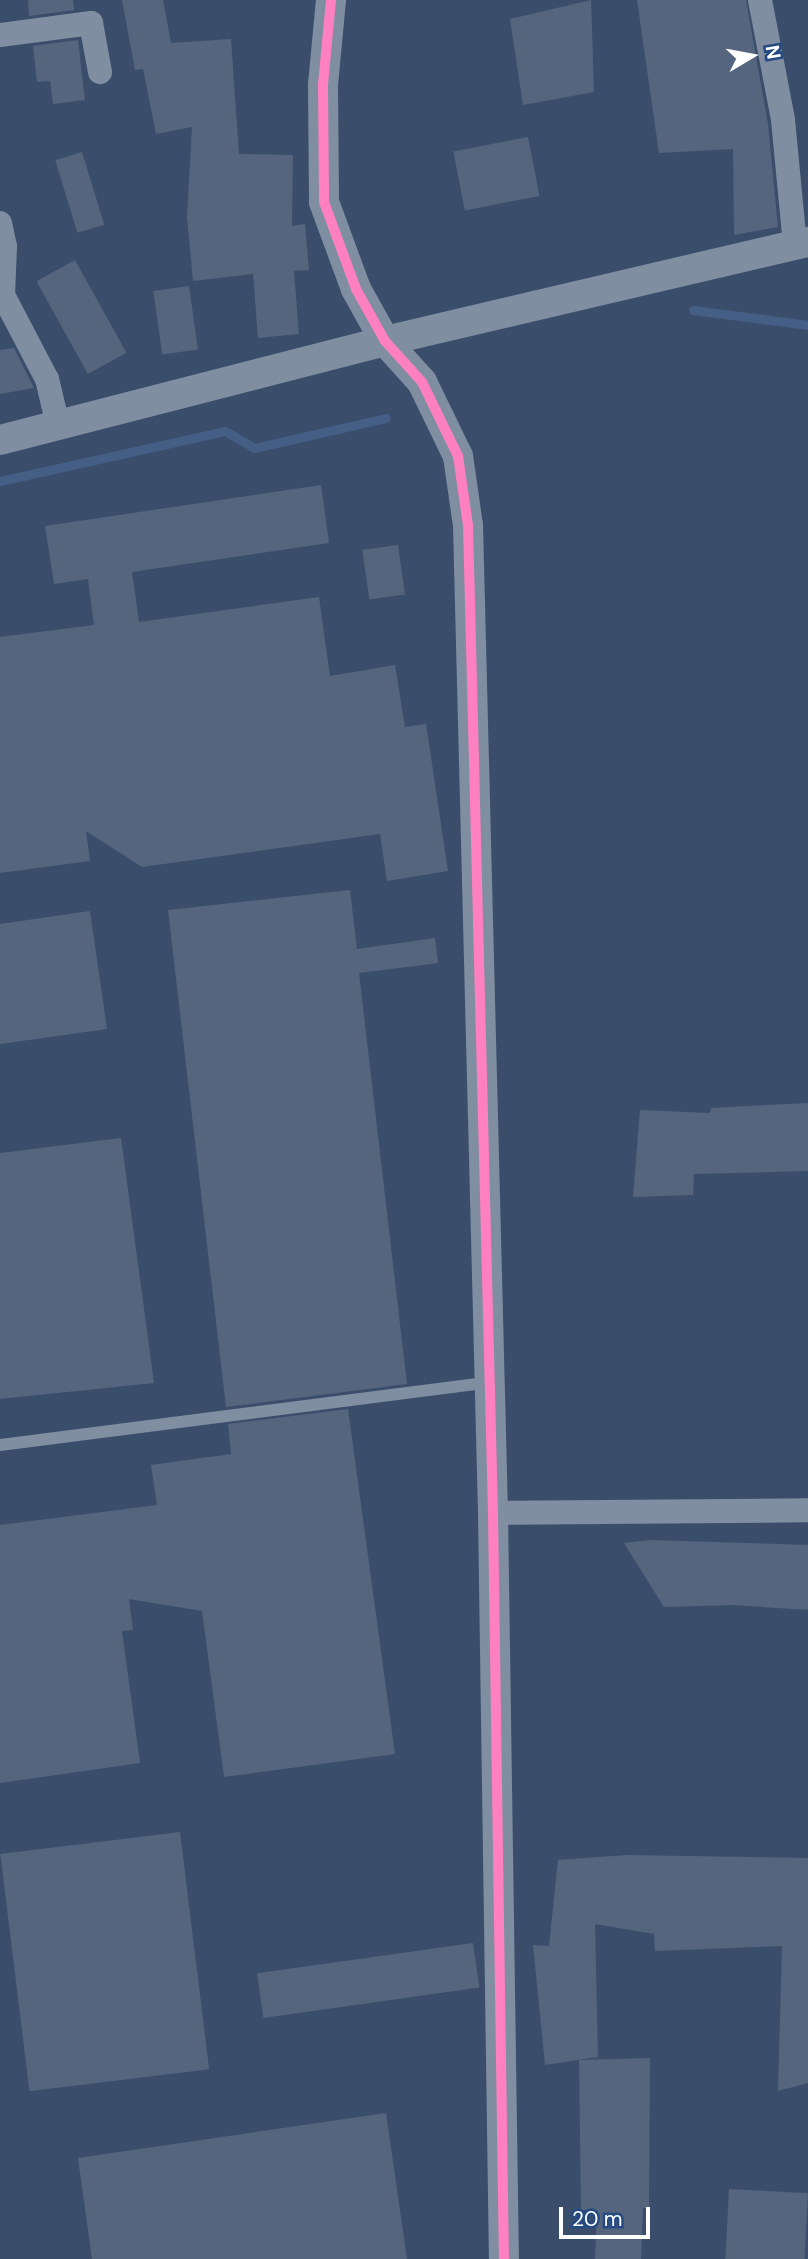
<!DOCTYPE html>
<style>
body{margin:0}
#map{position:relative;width:808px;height:2259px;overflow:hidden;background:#3a4e6c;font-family:"DM Sans",sans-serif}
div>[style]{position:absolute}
.stream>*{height:9px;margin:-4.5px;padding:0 4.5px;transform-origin:4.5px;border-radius:4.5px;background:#455e85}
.building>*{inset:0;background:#55657d;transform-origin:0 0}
.service>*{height:12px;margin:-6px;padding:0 6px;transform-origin:6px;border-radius:6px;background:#808ea2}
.minor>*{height:24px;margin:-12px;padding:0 12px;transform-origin:12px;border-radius:12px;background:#808ea2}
.tertiary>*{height:30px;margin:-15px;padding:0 15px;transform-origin:15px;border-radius:15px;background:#808ea2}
.cycleway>*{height:10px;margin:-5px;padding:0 5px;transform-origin:5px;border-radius:5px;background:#ff80c0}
span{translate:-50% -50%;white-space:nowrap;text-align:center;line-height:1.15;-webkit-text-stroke:5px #254981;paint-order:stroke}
.north{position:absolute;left:717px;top:21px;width:70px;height:70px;-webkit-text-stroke:5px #254981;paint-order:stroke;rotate:80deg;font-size:19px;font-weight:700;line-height:28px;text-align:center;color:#fff}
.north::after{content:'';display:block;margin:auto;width:24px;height:32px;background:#fff;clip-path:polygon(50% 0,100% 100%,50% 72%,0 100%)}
.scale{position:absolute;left:559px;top:2207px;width:91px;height:32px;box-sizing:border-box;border:4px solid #fff;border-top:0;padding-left:9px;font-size:21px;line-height:24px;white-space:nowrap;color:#fff;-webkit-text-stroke:5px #254981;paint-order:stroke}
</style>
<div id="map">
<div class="stream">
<i style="left:693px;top:310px;width:116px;rotate:7.4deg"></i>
<i style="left:0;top:481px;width:230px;rotate:-12.5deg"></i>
<i style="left:225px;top:431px;width:34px;rotate:30deg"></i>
<i style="left:254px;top:448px;width:135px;rotate:-12.8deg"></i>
</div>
<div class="building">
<i style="clip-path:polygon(28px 0,73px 0,74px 10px,29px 16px)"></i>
<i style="clip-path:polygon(122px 0,163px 0,171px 43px,231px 39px,239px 154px,293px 155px,292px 226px,305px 224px,309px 270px,294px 271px,299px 334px,258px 338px,253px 274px,193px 281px,187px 217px,192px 127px,156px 134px,143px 69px,135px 70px)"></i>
<i style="clip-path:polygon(591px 0,594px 92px,523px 105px,510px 19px)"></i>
<i style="clip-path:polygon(637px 0,746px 0,768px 124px,778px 227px,734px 235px,733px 149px,659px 153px)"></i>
<i style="clip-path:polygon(78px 40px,85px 100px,53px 104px,50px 81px,37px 82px,33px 46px)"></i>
<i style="left:528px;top:137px;width:60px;height:76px;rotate:79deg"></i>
<i style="left:82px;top:152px;width:76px;height:28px;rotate:73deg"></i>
<i style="left:75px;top:260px;width:106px;height:44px;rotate:61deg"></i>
<i style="left:189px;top:286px;width:64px;height:36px;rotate:82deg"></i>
<i style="clip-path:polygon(14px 348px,34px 388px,0 394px,0 350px)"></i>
<i style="clip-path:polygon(321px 485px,329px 543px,132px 572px,139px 622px,319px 597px,330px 676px,395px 665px,405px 727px,426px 724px,448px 871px,387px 881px,380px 834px,142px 867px,86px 831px,90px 861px,0 873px,0 637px,94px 625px,88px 579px,54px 584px,45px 526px)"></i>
<i style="left:398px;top:545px;width:50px;height:36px;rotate:82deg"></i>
<i style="clip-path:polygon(350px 890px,357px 949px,435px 938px,438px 963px,359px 973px,407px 1384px,226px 1407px,168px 910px)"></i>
<i style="clip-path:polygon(90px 911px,107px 1029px,0 1044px,0 924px)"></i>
<i style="clip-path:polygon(808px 1103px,808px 1171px,694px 1174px,693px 1195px,633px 1197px,640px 1110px,710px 1113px,711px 1108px)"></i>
<i style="clip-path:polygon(121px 1138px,154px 1383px,0 1399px,0 1153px)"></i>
<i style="clip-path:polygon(348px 1409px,395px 1754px,224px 1777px,202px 1611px,129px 1599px,133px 1630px,122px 1631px,140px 1763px,0 1783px,0 1525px,157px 1505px,151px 1465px,231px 1454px,228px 1424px)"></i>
<i style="clip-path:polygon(651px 1540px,808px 1545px,808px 1610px,734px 1605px,664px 1607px,624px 1543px)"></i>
<i style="left:180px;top:1832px;width:239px;height:181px;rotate:83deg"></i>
<i style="clip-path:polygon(627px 1855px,808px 1858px,808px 2083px,778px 2091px,782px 1946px,655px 1951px,654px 1934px,595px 1924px,598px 2057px,545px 2065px,533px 1945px,549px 1946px,558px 1860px)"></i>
<i style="left:473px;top:1943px;width:45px;height:218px;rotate:82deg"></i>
<i style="clip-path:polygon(650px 2058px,649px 2208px,643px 2208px,641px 2259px,595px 2259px,597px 2210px,581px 2210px,579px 2060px)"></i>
<i style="clip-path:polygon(386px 2113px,407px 2259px,92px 2259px,78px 2158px)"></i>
<i style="left:729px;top:2189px;width:79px;height:70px;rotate:3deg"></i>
</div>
<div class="service">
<i style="left:0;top:1445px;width:493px;rotate:-7.3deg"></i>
</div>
<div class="minor">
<i style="left:760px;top:0;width:122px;rotate:79.1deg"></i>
<i style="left:783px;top:120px;width:126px;rotate:84.5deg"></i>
<i style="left:0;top:35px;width:92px;rotate:-7.5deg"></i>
<i style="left:91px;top:23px;width:50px;rotate:79.6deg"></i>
<i style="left:0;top:223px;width:24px;rotate:78deg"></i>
<i style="left:5px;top:246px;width:49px;rotate:92.3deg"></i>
<i style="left:3px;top:295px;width:95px;rotate:62.4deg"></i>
<i style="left:47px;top:379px;width:47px;rotate:76.6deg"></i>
<i style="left:493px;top:1513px;width:315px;rotate:-0.5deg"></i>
</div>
<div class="tertiary">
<i style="left:331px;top:0;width:85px;rotate:95.4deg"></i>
<i style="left:323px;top:85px;width:117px;rotate:89.5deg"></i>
<i style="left:324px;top:202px;width:93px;rotate:69.8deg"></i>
<i style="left:356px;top:289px;width:60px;rotate:60.9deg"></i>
<i style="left:385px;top:341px;width:55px;rotate:47.9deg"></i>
<i style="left:422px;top:382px;width:82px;rotate:64.1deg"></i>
<i style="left:458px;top:456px;width:70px;rotate:81.8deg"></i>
<i style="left:468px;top:525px;width:988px;rotate:88.55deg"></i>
<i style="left:493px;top:1513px;width:746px;rotate:89.16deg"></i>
<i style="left:0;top:440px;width:398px;rotate:-14.4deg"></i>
<i style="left:385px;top:341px;width:434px;rotate:-13.2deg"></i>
</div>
<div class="cycleway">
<i style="left:331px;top:0;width:85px;rotate:95.4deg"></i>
<i style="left:323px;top:85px;width:117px;rotate:89.5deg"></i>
<i style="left:324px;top:202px;width:93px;rotate:69.8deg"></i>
<i style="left:356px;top:289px;width:60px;rotate:60.9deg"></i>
<i style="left:385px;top:341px;width:55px;rotate:47.9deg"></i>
<i style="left:422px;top:382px;width:82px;rotate:64.1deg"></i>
<i style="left:458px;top:456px;width:70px;rotate:81.8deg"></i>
<i style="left:468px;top:525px;width:988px;rotate:88.55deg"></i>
<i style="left:493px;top:1513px;width:746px;rotate:89.16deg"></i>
</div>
<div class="north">N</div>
<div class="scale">20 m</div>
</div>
